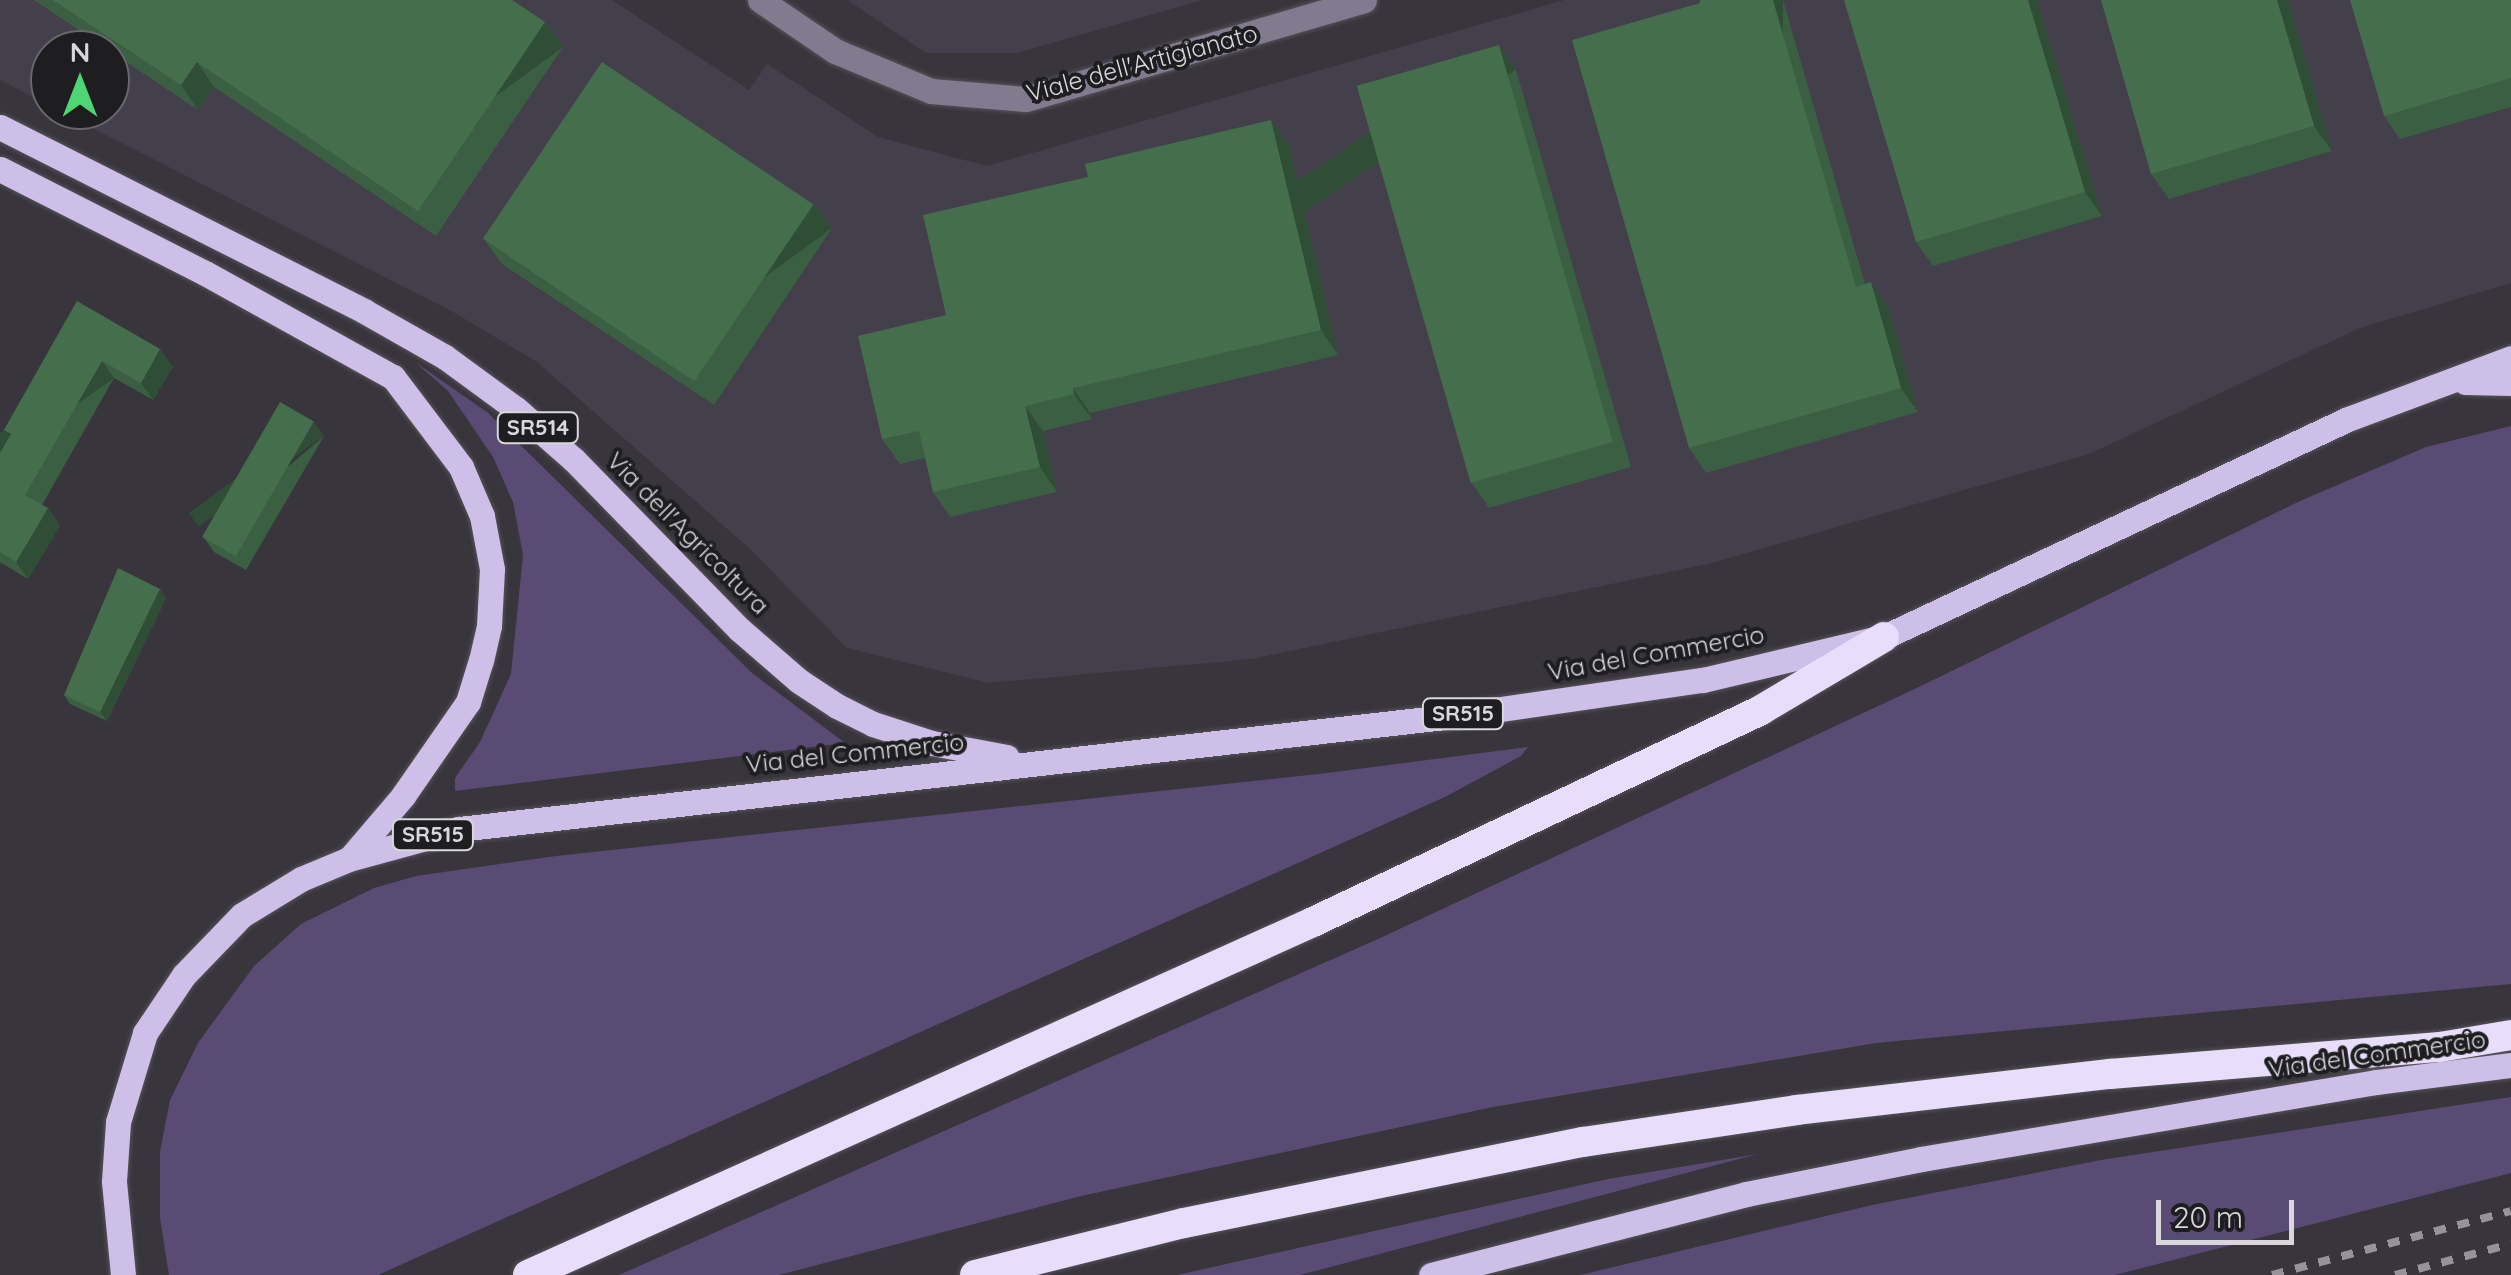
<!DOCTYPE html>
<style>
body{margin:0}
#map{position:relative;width:2511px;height:1275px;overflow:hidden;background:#38353c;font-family:Quicksand,sans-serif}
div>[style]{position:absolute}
.built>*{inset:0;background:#433f4b}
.green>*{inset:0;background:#5a4b74}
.roads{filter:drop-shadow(0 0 2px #555259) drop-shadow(0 0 2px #555259)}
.minor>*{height:25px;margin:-12.5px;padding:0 12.5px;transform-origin:12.5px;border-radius:12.5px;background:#827b8f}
.major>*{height:25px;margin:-12.5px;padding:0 12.5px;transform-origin:12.5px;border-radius:12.5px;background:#cebfe8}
.highway>*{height:30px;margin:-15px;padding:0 15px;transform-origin:15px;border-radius:15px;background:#e8defc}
.rail>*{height:8px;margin-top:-4px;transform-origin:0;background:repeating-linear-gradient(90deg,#969399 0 12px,transparent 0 24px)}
.wall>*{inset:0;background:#3b5f42}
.shaded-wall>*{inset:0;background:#304d36;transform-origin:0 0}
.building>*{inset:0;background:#456e4d;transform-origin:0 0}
span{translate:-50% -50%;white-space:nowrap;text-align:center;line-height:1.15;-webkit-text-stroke:8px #1e1d20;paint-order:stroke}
.shield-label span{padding:2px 8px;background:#1e1d20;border:2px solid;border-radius:8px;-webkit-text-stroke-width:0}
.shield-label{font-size:22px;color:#d9d7db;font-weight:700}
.street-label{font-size:25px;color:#d9d7db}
.north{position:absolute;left:30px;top:30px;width:100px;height:100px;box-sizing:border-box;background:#1e1d20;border:2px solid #69676b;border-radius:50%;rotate:0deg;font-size:28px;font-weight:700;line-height:40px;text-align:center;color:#d9d7db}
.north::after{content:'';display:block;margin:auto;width:35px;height:45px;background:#4ed675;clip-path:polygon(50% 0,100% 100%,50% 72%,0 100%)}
.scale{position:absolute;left:2156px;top:1200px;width:138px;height:45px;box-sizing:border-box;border:5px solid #d9d7db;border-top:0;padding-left:12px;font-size:30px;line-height:35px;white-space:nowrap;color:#d9d7db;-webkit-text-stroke:8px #1e1d20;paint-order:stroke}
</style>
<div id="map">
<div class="built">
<i style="clip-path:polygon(0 0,612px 0,749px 90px,767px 64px,878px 137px,987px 166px,1564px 0,2511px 0,2511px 283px,2360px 328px,2089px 454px,1712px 563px,1252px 659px,989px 683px,847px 648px,750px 549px,537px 362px,453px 312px,57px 110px,110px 110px,110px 50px,50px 50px,50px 106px,0 80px)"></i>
<i style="clip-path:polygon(847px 0,1203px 0,1017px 53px,926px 53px)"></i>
</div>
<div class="green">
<i style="clip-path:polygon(415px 362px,487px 412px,752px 673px,845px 743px,455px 791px,455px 778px,480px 742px,511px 674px,523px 555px,513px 502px,493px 457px,448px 391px)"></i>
<i style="clip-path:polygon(2511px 426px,2511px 984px,1876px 1043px,1493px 1107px,1081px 1196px,779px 1275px,619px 1275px,1378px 939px,1921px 686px,2300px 501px,2426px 447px)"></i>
<i style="clip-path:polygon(1528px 747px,1521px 756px,1445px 797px,378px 1275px,169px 1275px,160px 1218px,160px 1152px,170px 1100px,198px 1043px,254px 966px,301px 924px,374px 888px,416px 876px,556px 856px,1327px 773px)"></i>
<i style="clip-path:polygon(2511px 1097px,2511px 1173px,2115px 1275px,1580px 1275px,1872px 1205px,2101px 1160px)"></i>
<i style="clip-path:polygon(1758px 1154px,1300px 1275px,1177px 1275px,1608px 1179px)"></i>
</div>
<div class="roads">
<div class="minor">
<i style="left:760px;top:0;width:91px;rotate:34.2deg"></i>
<i style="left:835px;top:51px;width:104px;rotate:22.6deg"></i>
<i style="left:931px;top:91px;width:95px;rotate:4.8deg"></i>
<i style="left:1026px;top:99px;width:352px;rotate:-16.3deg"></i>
</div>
<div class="major">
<i style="left:0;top:127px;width:408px;rotate:26.8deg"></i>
<i style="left:364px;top:311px;width:93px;rotate:29.6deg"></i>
<i style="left:445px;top:357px;width:88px;rotate:36.2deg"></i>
<i style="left:516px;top:409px;width:77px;rotate:41.3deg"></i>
<i style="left:574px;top:460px;width:236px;rotate:45.7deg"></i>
<i style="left:739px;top:629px;width:79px;rotate:40.9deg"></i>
<i style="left:799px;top:681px;width:45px;rotate:33.3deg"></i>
<i style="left:837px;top:706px;width:40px;rotate:26.6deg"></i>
<i style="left:873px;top:724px;width:62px;rotate:17.9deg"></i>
<i style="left:932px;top:743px;width:76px;rotate:10.6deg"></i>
<i style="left:0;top:169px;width:230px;rotate:26.9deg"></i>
<i style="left:205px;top:273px;width:215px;rotate:29deg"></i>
<i style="left:393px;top:377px;width:113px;rotate:52.9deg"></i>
<i style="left:461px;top:467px;width:53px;rotate:66.8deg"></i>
<i style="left:482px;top:516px;width:54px;rotate:79.3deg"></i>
<i style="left:492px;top:569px;width:57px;rotate:93deg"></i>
<i style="left:489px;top:626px;width:35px;rotate:103deg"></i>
<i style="left:481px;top:660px;width:44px;rotate:107.2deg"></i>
<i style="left:468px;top:702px;width:114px;rotate:124.7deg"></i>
<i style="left:403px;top:796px;width:80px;rotate:130.4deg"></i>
<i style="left:2465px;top:382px;width:46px;rotate:1.2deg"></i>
<i style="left:123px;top:1275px;width:94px;rotate:-95.5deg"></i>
<i style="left:114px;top:1181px;width:59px;rotate:-86.1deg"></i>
<i style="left:118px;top:1122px;width:93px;rotate:-73.1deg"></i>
<i style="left:145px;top:1033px;width:70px;rotate:-56.1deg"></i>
<i style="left:184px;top:975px;width:83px;rotate:-46deg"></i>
<i style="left:242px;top:915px;width:69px;rotate:-31.4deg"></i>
<i style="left:301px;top:879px;width:52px;rotate:-22.6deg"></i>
<i style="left:349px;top:859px;width:114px;rotate:-15.3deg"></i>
<i style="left:459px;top:829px;width:992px;rotate:-6.48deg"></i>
<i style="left:1445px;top:717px;width:261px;rotate:-8.2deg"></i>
<i style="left:1703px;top:680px;width:186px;rotate:-13.4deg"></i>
<i style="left:1884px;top:637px;width:513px;rotate:-25.17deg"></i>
<i style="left:2348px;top:419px;width:174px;rotate:-20.5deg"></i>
<i style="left:1431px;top:1275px;width:325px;rotate:-14.4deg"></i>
<i style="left:1746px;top:1194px;width:178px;rotate:-11.3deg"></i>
<i style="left:1921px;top:1159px;width:461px;rotate:-9.6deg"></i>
<i style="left:2376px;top:1082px;width:136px;rotate:-7.2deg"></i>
</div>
<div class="highway">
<i style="left:528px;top:1275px;width:861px;rotate:-24.21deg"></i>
<i style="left:1313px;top:922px;width:496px;rotate:-25.3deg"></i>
<i style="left:1761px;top:710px;width:143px;rotate:-30.7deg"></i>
<i style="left:975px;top:1275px;width:215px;rotate:-14deg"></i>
<i style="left:1184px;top:1223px;width:407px;rotate:-11.5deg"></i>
<i style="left:1583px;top:1142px;width:216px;rotate:-8.5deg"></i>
<i style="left:1797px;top:1110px;width:315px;rotate:-6.6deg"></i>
<i style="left:2110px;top:1074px;width:331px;rotate:-4.7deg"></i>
<i style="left:2440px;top:1047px;width:72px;rotate:-9.6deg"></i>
</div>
</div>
<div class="rail">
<i style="left:2272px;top:1275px;width:247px;rotate:-15deg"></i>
<i style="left:2395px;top:1275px;width:120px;rotate:-15deg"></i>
</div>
<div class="wall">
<i style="clip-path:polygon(34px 0,512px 0,545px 22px,563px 47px,436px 236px,214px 87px,198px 110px)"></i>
<i style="clip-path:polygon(1700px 0,1783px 0,1865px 284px,1888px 307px,1918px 412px,1706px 473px,1689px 448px)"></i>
<i style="clip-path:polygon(2037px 0,2102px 216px,1933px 266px,1916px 242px)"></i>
<i style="clip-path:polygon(2288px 0,2332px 151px,2169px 199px,2151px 174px)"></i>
<i style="clip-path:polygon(2511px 0,2511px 107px,2400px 139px,2384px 116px)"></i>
<i style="clip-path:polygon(1499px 45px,1516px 70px,1631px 467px,1489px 508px,1472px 483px)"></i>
<i style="clip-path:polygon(1289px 145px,1338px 355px,1090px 413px,1092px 419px,1043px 431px,1057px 492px,950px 517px,933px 492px,925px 458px,900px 464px,882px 439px)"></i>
<i style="clip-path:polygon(832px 228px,714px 405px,502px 264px,484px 239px)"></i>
<i style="clip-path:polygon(77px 301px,173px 367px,153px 400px,114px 378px,42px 505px,48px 508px,60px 526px,28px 579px,0 562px,0 453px,9px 438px,4px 430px)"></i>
<i style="clip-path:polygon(324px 436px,246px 570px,214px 552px,204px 538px)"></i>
<i style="clip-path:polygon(166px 598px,107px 721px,70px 704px,64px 695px)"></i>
</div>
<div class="shaded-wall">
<i style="left:1773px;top:0;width:10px;height:299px"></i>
<i style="clip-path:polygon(2028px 0,2037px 0,2102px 216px,2085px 192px)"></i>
<i style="clip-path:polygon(2277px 0,2288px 0,2332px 151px,2314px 126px)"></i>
<i style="left:545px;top:22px;width:31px;height:228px;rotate:54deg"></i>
<i style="left:1499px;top:45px;width:30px;height:413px;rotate:56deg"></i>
<i style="clip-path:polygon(197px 62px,214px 87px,198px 110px,181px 85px)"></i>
<i style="clip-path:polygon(1271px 120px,1289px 145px,1338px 355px,1321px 330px)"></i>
<i style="left:814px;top:203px;width:31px;height:212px;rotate:54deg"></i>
<i style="clip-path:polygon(1871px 282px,1888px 307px,1918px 412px,1901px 388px)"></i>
<i style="clip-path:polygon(160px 349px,173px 367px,153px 400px,141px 383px)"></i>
<i style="left:102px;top:361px;width:21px;height:155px;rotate:55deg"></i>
<i style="clip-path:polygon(1073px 388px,1090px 413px,1092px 419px,1074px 394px)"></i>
<i style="clip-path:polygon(1025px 406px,1043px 431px,1057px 492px,1040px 467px)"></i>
<i style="left:314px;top:422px;width:17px;height:155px;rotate:54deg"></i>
<i style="clip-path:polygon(48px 508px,60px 526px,28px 579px,16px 562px)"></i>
<i style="clip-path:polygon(160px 589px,166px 598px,107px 721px,100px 712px)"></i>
</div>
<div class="building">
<i style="clip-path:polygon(53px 0,512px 0,545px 22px,418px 211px,197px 62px,181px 85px)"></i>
<i style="clip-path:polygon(1700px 0,1773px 0,1856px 287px,1871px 282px,1901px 388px,1689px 448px,1572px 40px,1700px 3px)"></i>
<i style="clip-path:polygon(1844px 0,2028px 0,2085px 192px,1916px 242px)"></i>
<i style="clip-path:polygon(2101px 0,2277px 0,2314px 126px,2151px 174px)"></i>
<i style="clip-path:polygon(2350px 0,2511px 0,2511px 78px,2384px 116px)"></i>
<i style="left:1499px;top:45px;width:413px;height:148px;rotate:74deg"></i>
<i style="left:602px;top:62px;width:255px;height:213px;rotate:34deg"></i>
<i style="clip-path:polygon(1271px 120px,1321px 330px,1073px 388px,1074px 394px,1025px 406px,1040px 467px,933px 492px,919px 431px,882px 439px,858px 336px,946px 315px,923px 215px,1088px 177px,1085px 164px)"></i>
<i style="clip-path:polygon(77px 301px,160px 349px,141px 383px,102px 361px,25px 495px,48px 508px,16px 562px,0 552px,0 453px,11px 434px,4px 430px)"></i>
<i style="left:280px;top:402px;width:39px;height:156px;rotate:30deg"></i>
<i style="clip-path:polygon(118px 568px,160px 589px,100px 712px,64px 695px)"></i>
</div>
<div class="shield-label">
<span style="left:538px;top:428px">SR514</span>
<span style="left:1463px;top:714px">SR515</span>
<span style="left:433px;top:835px">SR515</span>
</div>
<div class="street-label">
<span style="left:1142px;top:63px;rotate:-15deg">Viale dell'Artigianato</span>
<span style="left:688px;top:533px;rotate:45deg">Via dell'Agricoltura</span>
<span style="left:1656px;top:653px;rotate:-10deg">Via del Commercio</span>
<span style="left:855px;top:753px;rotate:-6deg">Via del Commercio</span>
<span style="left:2377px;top:1054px;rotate:-8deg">Via del Commercio</span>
</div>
<div class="north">N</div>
<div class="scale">20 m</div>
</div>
